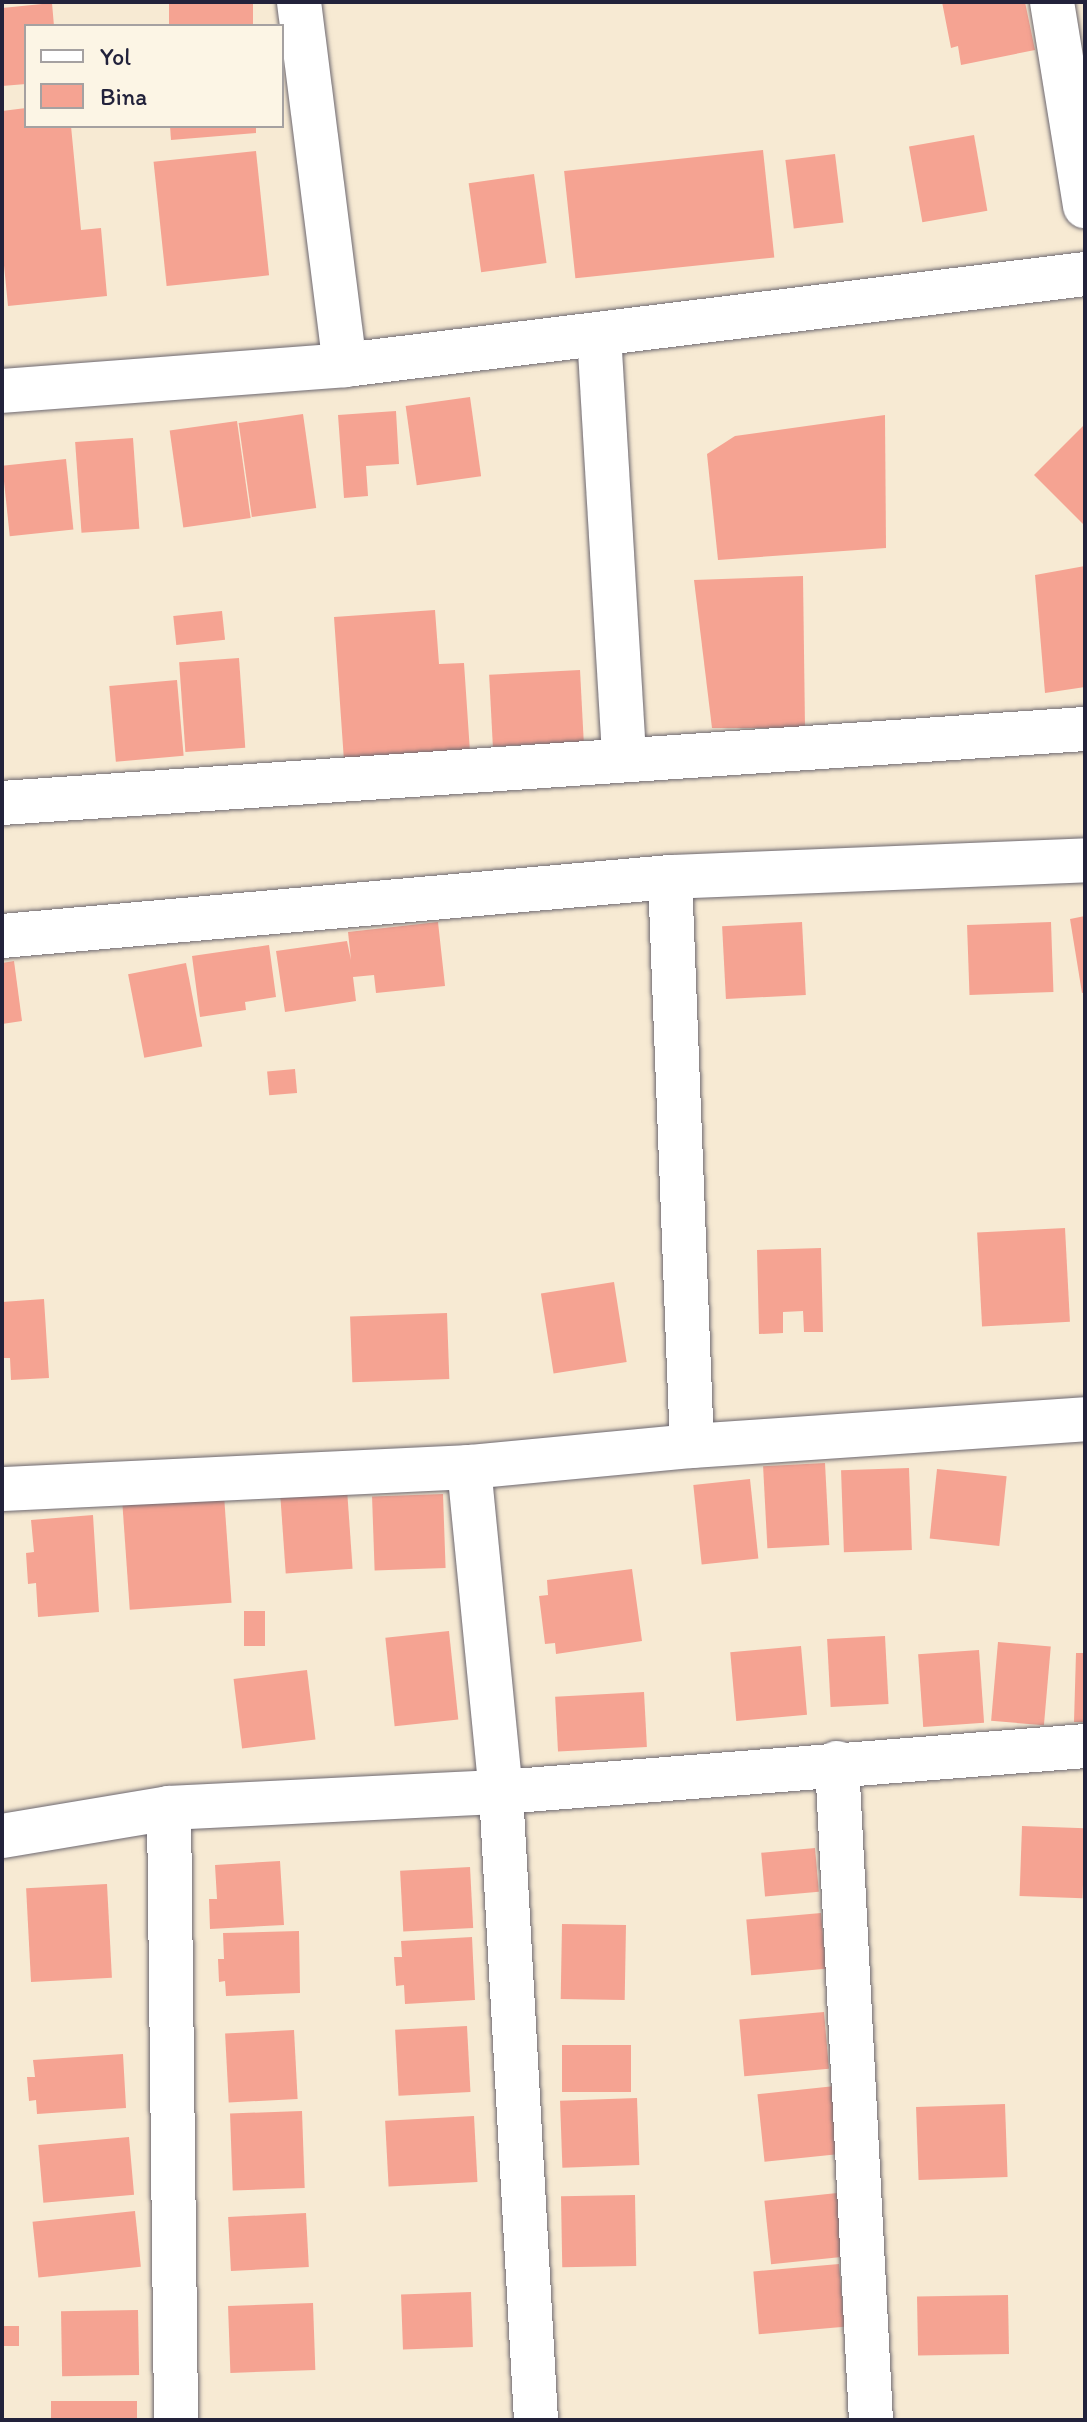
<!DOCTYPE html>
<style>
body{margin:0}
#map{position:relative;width:1087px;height:2422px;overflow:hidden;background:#f7ead3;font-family:Itim,sans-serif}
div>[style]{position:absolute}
.building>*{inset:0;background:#f5a392;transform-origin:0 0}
.roads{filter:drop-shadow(0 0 2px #6d6870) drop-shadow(0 0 2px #6d6870)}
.minor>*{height:44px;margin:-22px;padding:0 22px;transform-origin:22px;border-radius:22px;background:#fff}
span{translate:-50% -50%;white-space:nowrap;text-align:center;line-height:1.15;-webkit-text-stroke:7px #fcf5e5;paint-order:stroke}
.frame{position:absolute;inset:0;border:4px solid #22223b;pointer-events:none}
.legend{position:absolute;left:24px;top:24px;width:260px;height:104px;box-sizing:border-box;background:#fcf5e5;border:2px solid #a5a1a1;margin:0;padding:10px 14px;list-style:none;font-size:24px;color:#22223b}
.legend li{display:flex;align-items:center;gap:16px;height:40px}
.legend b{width:40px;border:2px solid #a5a1a1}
</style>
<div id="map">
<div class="building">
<i style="left:169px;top:2px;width:84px;height:24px"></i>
<i style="clip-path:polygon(942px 2px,1025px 2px,1035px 50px,961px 65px,958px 46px,951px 48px)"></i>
<i style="clip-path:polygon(52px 3px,54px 26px,26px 26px,26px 84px,2px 86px,2px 8px)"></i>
<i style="clip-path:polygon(26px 108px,26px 126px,71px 126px,81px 230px,101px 228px,107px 296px,8px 306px,2px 245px,2px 111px)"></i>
<i style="clip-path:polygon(170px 126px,256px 126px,256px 133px,171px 140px)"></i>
<i style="left:974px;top:135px;width:77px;height:66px;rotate:80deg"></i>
<i style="left:763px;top:150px;width:108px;height:200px;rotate:84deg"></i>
<i style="left:256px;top:151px;width:125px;height:103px;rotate:84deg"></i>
<i style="left:835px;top:154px;width:69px;height:50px;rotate:83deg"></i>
<i style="left:534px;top:174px;width:90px;height:66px;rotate:82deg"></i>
<i style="left:470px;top:397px;width:80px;height:65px;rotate:82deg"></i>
<i style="clip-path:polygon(396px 411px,399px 464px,366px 466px,368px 496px,344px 498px,338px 415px)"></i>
<i style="left:303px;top:414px;width:95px;height:65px;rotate:82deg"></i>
<i style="clip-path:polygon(885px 415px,886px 548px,718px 560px,707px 454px,735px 436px)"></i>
<i style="left:237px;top:421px;width:98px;height:68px;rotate:82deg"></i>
<i style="clip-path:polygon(1085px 424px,1085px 526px,1034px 475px)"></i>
<i style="left:133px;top:438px;width:91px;height:58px;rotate:86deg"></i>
<i style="left:66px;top:459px;width:71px;height:64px;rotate:84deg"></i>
<i style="clip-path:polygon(1085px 566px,1085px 687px,1045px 693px,1035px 575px)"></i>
<i style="clip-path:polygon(803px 576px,805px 728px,712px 728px,694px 580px)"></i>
<i style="clip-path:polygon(435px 610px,439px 664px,464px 663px,470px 752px,344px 761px,334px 617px)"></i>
<i style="left:222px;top:611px;width:29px;height:49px;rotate:84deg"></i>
<i style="left:239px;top:658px;width:90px;height:60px;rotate:86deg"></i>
<i style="left:580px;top:670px;width:72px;height:91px;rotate:87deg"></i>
<i style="left:177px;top:680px;width:76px;height:68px;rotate:85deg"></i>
<i style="clip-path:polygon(1085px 916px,1085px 992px,1082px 993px,1070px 919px)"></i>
<i style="clip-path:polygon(438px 922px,445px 986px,376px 993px,374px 975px,353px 977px,356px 1001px,285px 1012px,276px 951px,347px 941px,351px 960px,348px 932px)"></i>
<i style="left:802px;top:922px;width:73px;height:80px;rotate:87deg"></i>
<i style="left:1051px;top:922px;width:70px;height:84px;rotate:88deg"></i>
<i style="clip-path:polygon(269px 945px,276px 997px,245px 1002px,246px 1010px,200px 1017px,192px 956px)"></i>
<i style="clip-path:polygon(14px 961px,22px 1021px,2px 1024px,2px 963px)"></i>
<i style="left:186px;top:963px;width:85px;height:59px;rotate:79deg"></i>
<i style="left:295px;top:1069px;width:24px;height:28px;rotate:85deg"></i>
<i style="left:1065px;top:1228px;width:94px;height:88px;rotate:87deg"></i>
<i style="clip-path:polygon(821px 1248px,823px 1332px,804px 1332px,803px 1311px,783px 1312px,783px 1333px,759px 1334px,757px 1250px)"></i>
<i style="left:614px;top:1282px;width:81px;height:74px;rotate:81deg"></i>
<i style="clip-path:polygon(44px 1299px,49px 1378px,11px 1380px,10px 1358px,2px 1358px,2px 1302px)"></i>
<i style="left:447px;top:1313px;width:66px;height:97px;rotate:88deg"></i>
<i style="left:825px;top:1463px;width:82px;height:62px;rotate:87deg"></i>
<i style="left:909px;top:1468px;width:82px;height:68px;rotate:88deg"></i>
<i style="left:937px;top:1469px;width:70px;height:70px;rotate:6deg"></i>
<i style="left:750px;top:1479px;width:80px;height:57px;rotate:84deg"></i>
<i style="left:347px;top:1489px;width:80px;height:67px;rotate:86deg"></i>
<i style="left:443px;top:1494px;width:74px;height:71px;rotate:88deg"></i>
<i style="left:224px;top:1495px;width:108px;height:102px;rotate:86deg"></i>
<i style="clip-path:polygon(93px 1515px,99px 1612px,38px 1617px,36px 1583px,28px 1584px,26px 1553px,34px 1552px,31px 1520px)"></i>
<i style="clip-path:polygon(632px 1569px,642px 1641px,556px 1654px,555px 1643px,545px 1644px,539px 1596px,548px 1595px,547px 1580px)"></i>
<i style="left:244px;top:1611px;width:21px;height:35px"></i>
<i style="left:449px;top:1631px;width:89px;height:64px;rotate:84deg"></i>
<i style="left:885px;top:1636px;width:68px;height:58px;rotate:87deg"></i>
<i style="left:998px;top:1642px;width:53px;height:79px;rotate:5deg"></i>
<i style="left:801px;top:1646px;width:69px;height:71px;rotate:85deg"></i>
<i style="left:979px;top:1650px;width:73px;height:61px;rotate:86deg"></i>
<i style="clip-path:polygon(1076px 1653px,1085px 1653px,1085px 1722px,1074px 1722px)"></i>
<i style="left:307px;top:1670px;width:70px;height:74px;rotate:83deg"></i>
<i style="left:644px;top:1692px;width:55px;height:89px;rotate:87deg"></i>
<i style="left:1022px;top:1826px;width:63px;height:70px;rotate:2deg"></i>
<i style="left:815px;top:1848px;width:44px;height:54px;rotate:85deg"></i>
<i style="clip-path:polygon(280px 1861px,284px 1925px,210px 1929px,209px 1899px,217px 1899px,215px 1865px)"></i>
<i style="left:470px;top:1867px;width:61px;height:70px;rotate:87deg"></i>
<i style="left:107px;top:1884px;width:94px;height:81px;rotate:87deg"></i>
<i style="left:821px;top:1913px;width:56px;height:75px;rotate:85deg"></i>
<i style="left:562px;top:1924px;width:64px;height:75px;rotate:1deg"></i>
<i style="clip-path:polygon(299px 1931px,300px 1993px,226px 1996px,225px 1981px,219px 1982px,218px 1959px,224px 1959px,223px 1933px)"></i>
<i style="clip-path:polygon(472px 1937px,475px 2000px,405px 2004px,404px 1985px,396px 1986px,394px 1957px,402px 1957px,401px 1941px)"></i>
<i style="left:824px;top:2012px;width:57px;height:85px;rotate:85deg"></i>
<i style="left:467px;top:2026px;width:66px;height:72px;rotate:87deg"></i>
<i style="left:294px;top:2030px;width:69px;height:69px;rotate:87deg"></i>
<i style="left:631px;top:2045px;width:47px;height:69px;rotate:90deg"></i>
<i style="clip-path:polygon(123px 2054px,126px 2108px,37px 2114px,36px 2100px,29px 2101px,27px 2077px,35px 2077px,33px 2060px)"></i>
<i style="left:835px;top:2086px;width:68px;height:78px;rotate:84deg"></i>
<i style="left:637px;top:2098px;width:67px;height:77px;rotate:88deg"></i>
<i style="left:1005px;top:2104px;width:73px;height:89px;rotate:88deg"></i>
<i style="left:302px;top:2111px;width:77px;height:72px;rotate:88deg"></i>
<i style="left:474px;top:2116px;width:66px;height:89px;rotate:87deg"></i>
<i style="left:129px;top:2137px;width:58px;height:91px;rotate:85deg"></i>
<i style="left:837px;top:2193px;width:64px;height:73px;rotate:84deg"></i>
<i style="left:635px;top:2195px;width:71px;height:74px;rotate:89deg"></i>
<i style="left:135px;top:2211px;width:56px;height:103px;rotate:84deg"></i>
<i style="left:306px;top:2213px;width:54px;height:78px;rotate:87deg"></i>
<i style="left:839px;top:2264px;width:63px;height:86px;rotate:85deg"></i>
<i style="left:471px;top:2292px;width:55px;height:70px;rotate:88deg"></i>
<i style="left:1008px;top:2295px;width:59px;height:91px;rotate:89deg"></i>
<i style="left:313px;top:2303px;width:67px;height:85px;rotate:88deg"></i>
<i style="left:138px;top:2310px;width:65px;height:77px;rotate:89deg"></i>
<i style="left:2px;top:2326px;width:17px;height:20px"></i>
<i style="left:51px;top:2401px;width:86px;height:19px"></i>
</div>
<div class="roads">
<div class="minor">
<i style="left:299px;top:2px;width:366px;rotate:82.8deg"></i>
<i style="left:1052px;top:2px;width:207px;rotate:80.8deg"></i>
<i style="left:599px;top:334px;width:426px;rotate:86.6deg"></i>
<i style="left:2px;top:391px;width:344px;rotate:-4.3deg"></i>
<i style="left:345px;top:365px;width:746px;rotate:-7.01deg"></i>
<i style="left:2px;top:803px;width:1086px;rotate:-3.91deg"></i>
<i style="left:670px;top:877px;width:569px;rotate:87.79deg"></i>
<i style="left:2px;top:936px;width:671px;rotate:-5.05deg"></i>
<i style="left:670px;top:877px;width:415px;rotate:-2.3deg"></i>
<i style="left:469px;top:1467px;width:327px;rotate:84.4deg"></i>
<i style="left:501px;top:1792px;width:629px;rotate:86.81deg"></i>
<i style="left:2px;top:1489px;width:468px;rotate:-2.7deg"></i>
<i style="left:469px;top:1467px;width:224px;rotate:-5.4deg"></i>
<i style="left:692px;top:1446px;width:394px;rotate:-3.9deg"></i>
<i style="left:837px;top:1763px;width:658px;rotate:87.04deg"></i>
<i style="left:169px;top:1808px;width:612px;rotate:89.34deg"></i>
<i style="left:2px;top:1836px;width:169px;rotate:-9.5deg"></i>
<i style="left:169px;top:1808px;width:332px;rotate:-2.8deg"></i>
<i style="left:501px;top:1792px;width:586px;rotate:-4.5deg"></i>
</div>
</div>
<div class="frame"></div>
<ul class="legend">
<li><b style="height:10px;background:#fff"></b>Yol</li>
<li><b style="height:22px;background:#f5a392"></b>Bina</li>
</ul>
</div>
